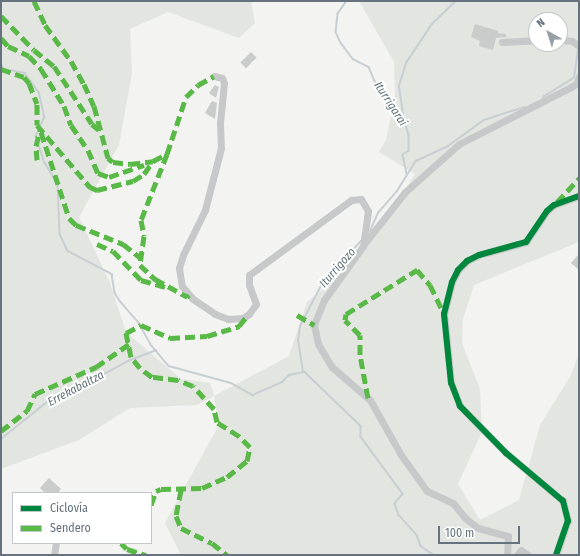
<!DOCTYPE html>
<meta charset="utf-8">
<style>
body{margin:0}
#map{position:relative;width:580px;height:556px;overflow:hidden;background:#f3f3f1;font-family:"Fira Sans Condensed",sans-serif}
div>[style]{position:absolute}
.green>*{inset:0;background:#e2e5e0}
.stream>*{height:1.5px;margin:-0.75px;padding:0 0.75px;transform-origin:0.75px;border-radius:0.75px;background:#c8cfd2}
.building>*{inset:0;background:#cacbcb;transform-origin:0 0}
.minor>*{height:7px;margin:-3.5px;padding:0 3.5px;transform-origin:3.5px;border-radius:3.5px;background:#c7c8c9}
.quiet>*{height:5px;margin-top:-2.5px;transform-origin:0;background:repeating-linear-gradient(90deg,#58b947 0 10px,transparent 0 15px)}
.cycleway>*{height:6px;margin:-3px;padding:0 3px;transform-origin:3px;border-radius:3px;background:#00873e}
span{translate:-50% -50%;white-space:nowrap;text-align:center;line-height:1.15;-webkit-text-stroke:4px #fff;paint-order:stroke}
.water-label{font-size:12px;color:#62747c;font-style:italic}
.frame{position:absolute;inset:0;border:2px solid #66737f;pointer-events:none}
.legend{position:absolute;left:12px;top:492px;width:140px;height:52px;box-sizing:border-box;background:#fff;border:1px solid #c2c7cc;margin:0;padding:5px 7px;list-style:none;font-size:12px;color:#66737f}
.legend li{display:flex;align-items:center;gap:8px;height:20px}
.legend b{width:20px;border:1px solid #c2c7cc}
.north{position:absolute;left:528px;top:12px;width:40px;height:40px;box-sizing:border-box;background:#fff;border:1px solid #c2c7cc;border-radius:50%;rotate:321deg;font-size:11px;font-weight:700;line-height:16px;text-align:center;color:#66737f}
.north::after{content:'';display:block;margin:auto;width:14px;height:18px;background:#97a0a7;clip-path:polygon(50% 0,100% 100%,50% 72%,0 100%)}
.scale{position:absolute;left:438px;top:526px;width:82px;height:18px;box-sizing:border-box;border:2px solid #66737f;border-top:0;padding-left:5px;font-size:12px;line-height:14px;white-space:nowrap;color:#66737f;-webkit-text-stroke:3px #fff;paint-order:stroke}
</style>
<div id="map">
<div class="green">
<i style="clip-path:polygon(evenodd,1px 1px,251px 1px,255px 23px,239px 38px,168px 12px,130px 29px,132px 73px,119px 145px,79px 217px,110px 283px,126px 332px,181px 379px,210px 383px,214px 396px,289px 356px,307px 302px,346px 271px,395px 206px,415px 174px,379px 152px,386px 140px,395px 95px,394px 62px,359px 1px,579px 1px,579px 242px,474px 285px,463px 319px,462px 343px,480px 389px,482px 432px,458px 484px,480px 520px,519px 500px,540px 425px,570px 377px,579px 354px,579px 555px,181px 555px,165px 523px,219px 425px,214px 396px,197px 405px,130px 408px,79px 440px,1px 469px,1px 1px,536px 20px,560px 20px,560px 44px,536px 44px,536px 20px)"></i>
</div>
<div class="stream">
<i style="left:347px;top:1px;width:16px;rotate:125deg"></i>
<i style="left:338px;top:14px;width:18px;rotate:96deg"></i>
<i style="left:336px;top:32px;width:12px;rotate:66deg"></i>
<i style="left:341px;top:43px;width:20px;rotate:53deg"></i>
<i style="left:353px;top:59px;width:18px;rotate:27deg"></i>
<i style="left:369px;top:67px;width:21px;rotate:67deg"></i>
<i style="left:377px;top:86px;width:15px;rotate:42deg"></i>
<i style="left:388px;top:96px;width:30px;rotate:56deg"></i>
<i style="left:405px;top:121px;width:15px;rotate:74deg"></i>
<i style="left:409px;top:135px;width:16px;rotate:90deg"></i>
<i style="left:409px;top:151px;width:7px;rotate:146deg"></i>
<i style="left:403px;top:155px;width:19px;rotate:78deg"></i>
<i style="left:1px;top:63px;width:7px;rotate:63deg"></i>
<i style="left:4px;top:69px;width:21px;rotate:11deg"></i>
<i style="left:25px;top:73px;width:24px;rotate:54deg"></i>
<i style="left:39px;top:92px;width:26px;rotate:77deg"></i>
<i style="left:45px;top:117px;width:21px;rotate:115deg"></i>
<i style="left:36px;top:136px;width:28px;rotate:72deg"></i>
<i style="left:45px;top:163px;width:25px;rotate:58deg"></i>
<i style="left:58px;top:184px;width:50px;rotate:87.7deg"></i>
<i style="left:60px;top:234px;width:19px;rotate:65deg"></i>
<i style="left:68px;top:251px;width:50px;rotate:27.6deg"></i>
<i style="left:112px;top:274px;width:19px;rotate:81deg"></i>
<i style="left:115px;top:293px;width:9px;rotate:58deg"></i>
<i style="left:120px;top:301px;width:29px;rotate:49deg"></i>
<i style="left:139px;top:323px;width:26px;rotate:61deg"></i>
<i style="left:152px;top:346px;width:26px;rotate:50deg"></i>
<i style="left:169px;top:366px;width:64px;rotate:15.3deg"></i>
<i style="left:231px;top:383px;width:25px;rotate:29deg"></i>
<i style="left:253px;top:395px;width:32px;rotate:-24deg"></i>
<i style="left:282px;top:382px;width:10px;rotate:-45deg"></i>
<i style="left:289px;top:375px;width:16px;rotate:-11deg"></i>
<i style="left:305px;top:372px;width:78px;rotate:44deg"></i>
<i style="left:361px;top:426px;width:11px;rotate:90deg"></i>
<i style="left:361px;top:437px;width:71px;rotate:53.6deg"></i>
<i style="left:403px;top:494px;width:13px;rotate:129deg"></i>
<i style="left:395px;top:504px;width:12px;rotate:70deg"></i>
<i style="left:399px;top:515px;width:27px;rotate:48deg"></i>
<i style="left:417px;top:535px;width:12px;rotate:70deg"></i>
<i style="left:421px;top:546px;width:16px;rotate:35deg"></i>
<i style="left:543px;top:97px;width:36px;rotate:-32deg"></i>
<i style="left:574px;top:78px;width:29px;rotate:-82deg"></i>
<i style="left:403px;top:115px;width:29px;rotate:-98deg"></i>
<i style="left:399px;top:86px;width:24px;rotate:-73deg"></i>
<i style="left:406px;top:63px;width:47px;rotate:-56.3deg"></i>
<i style="left:432px;top:24px;width:33px;rotate:-44deg"></i>
<i style="left:370px;top:231px;width:20px;rotate:-66deg"></i>
<i style="left:378px;top:213px;width:29px;rotate:-49deg"></i>
<i style="left:397px;top:191px;width:36px;rotate:-58deg"></i>
<i style="left:416px;top:161px;width:35px;rotate:-25deg"></i>
<i style="left:448px;top:146px;width:44px;rotate:-35.8deg"></i>
<i style="left:484px;top:120px;width:42px;rotate:-18deg"></i>
<i style="left:303px;top:372px;width:31px;rotate:-99deg"></i>
<i style="left:298px;top:341px;width:15px;rotate:-82deg"></i>
<i style="left:300px;top:326px;width:45px;rotate:-62.3deg"></i>
<i style="left:321px;top:286px;width:60px;rotate:-48.4deg"></i>
<i style="left:1px;top:439px;width:59px;rotate:-38.8deg"></i>
<i style="left:47px;top:402px;width:16px;rotate:-18deg"></i>
<i style="left:62px;top:397px;width:75px;rotate:-28.6deg"></i>
<i style="left:128px;top:361px;width:30px;rotate:-21deg"></i>
</div>
<div class="building">
<i style="clip-path:polygon(475px 24px,498px 31px,498px 33px,506px 34px,506px 37px,496px 38px,493px 50px,479px 46px,480px 41px,471px 37px)"></i>
<i style="left:251px;top:52px;width:8px;height:15px;rotate:45deg"></i>
<i style="clip-path:polygon(215px 85px,219px 87px,216px 98px,209px 93px)"></i>
<i style="clip-path:polygon(212px 101px,217px 103px,215px 119px,205px 113px)"></i>
<i style="clip-path:polygon(579px 254px,579px 270px,571px 263px)"></i>
<i style="clip-path:polygon(49px 478px,61px 489px,58px 493px,45px 493px,40px 488px)"></i>
</div>
<div class="minor">
<i style="left:560px;top:40px;width:12px;rotate:5deg"></i>
<i style="left:572px;top:41px;width:9px;rotate:36deg"></i>
<i style="left:502px;top:42px;width:34px;rotate:-3deg"></i>
<i style="left:214px;top:76px;width:8px;rotate:14deg"></i>
<i style="left:222px;top:78px;width:5px;rotate:68deg"></i>
<i style="left:224px;top:83px;width:40px;rotate:95.7deg"></i>
<i style="left:220px;top:123px;width:25px;rotate:88deg"></i>
<i style="left:221px;top:148px;width:64px;rotate:104.5deg"></i>
<i style="left:205px;top:210px;width:50px;rotate:116.1deg"></i>
<i style="left:183px;top:255px;width:14px;rotate:107deg"></i>
<i style="left:179px;top:268px;width:18px;rotate:81deg"></i>
<i style="left:182px;top:286px;width:17px;rotate:50deg"></i>
<i style="left:193px;top:299px;width:27px;rotate:34deg"></i>
<i style="left:215px;top:314px;width:14px;rotate:21deg"></i>
<i style="left:228px;top:319px;width:15px;rotate:-4deg"></i>
<i style="left:243px;top:318px;width:7px;rotate:-34deg"></i>
<i style="left:249px;top:314px;width:12px;rotate:-55deg"></i>
<i style="left:256px;top:304px;width:20px;rotate:-110deg"></i>
<i style="left:249px;top:285px;width:10px;rotate:-90deg"></i>
<i style="left:249px;top:275px;width:127px;rotate:-36.3deg"></i>
<i style="left:351px;top:200px;width:10px;rotate:-6deg"></i>
<i style="left:361px;top:199px;width:14px;rotate:60deg"></i>
<i style="left:368px;top:211px;width:35px;rotate:98deg"></i>
<i style="left:363px;top:246px;width:67px;rotate:125.8deg"></i>
<i style="left:324px;top:300px;width:27px;rotate:112deg"></i>
<i style="left:314px;top:325px;width:19px;rotate:78deg"></i>
<i style="left:318px;top:344px;width:27px;rotate:59deg"></i>
<i style="left:332px;top:367px;width:50px;rotate:41deg"></i>
<i style="left:370px;top:400px;width:63px;rotate:60.6deg"></i>
<i style="left:401px;top:455px;width:44px;rotate:54.2deg"></i>
<i style="left:427px;top:491px;width:29px;rotate:25deg"></i>
<i style="left:453px;top:503px;width:19px;rotate:51deg"></i>
<i style="left:465px;top:518px;width:16px;rotate:38deg"></i>
<i style="left:478px;top:528px;width:31px;rotate:15deg"></i>
<i style="left:508px;top:536px;width:19px;rotate:93deg"></i>
<i style="left:364px;top:244px;width:66px;rotate:-51.7deg"></i>
<i style="left:405px;top:192px;width:72px;rotate:-41.6deg"></i>
<i style="left:459px;top:144px;width:126px;rotate:-27deg"></i>
<i style="left:571px;top:87px;width:7px;rotate:-34deg"></i>
<i style="left:577px;top:83px;width:7px;rotate:-74deg"></i>
<i style="left:54px;top:555px;width:12px;rotate:-81deg"></i>
<i style="left:517px;top:555px;width:6px;rotate:-51deg"></i>
<i style="left:521px;top:550px;width:9px;rotate:36deg"></i>
<i style="left:556px;top:555px;width:36px;rotate:-71deg"></i>
<i style="left:568px;top:521px;width:21px;rotate:-104deg"></i>
<i style="left:563px;top:501px;width:75px;rotate:-139.9deg"></i>
<i style="left:506px;top:453px;width:66px;rotate:-134.4deg"></i>
<i style="left:460px;top:406px;width:25px;rotate:-111deg"></i>
<i style="left:451px;top:383px;width:69px;rotate:-95.8deg"></i>
<i style="left:444px;top:314px;width:33px;rotate:-76deg"></i>
<i style="left:452px;top:282px;width:13px;rotate:-63deg"></i>
<i style="left:458px;top:270px;width:13px;rotate:-45deg"></i>
<i style="left:467px;top:261px;width:13px;rotate:-27deg"></i>
<i style="left:479px;top:255px;width:49px;rotate:-15.5deg"></i>
<i style="left:526px;top:242px;width:37px;rotate:-56deg"></i>
<i style="left:547px;top:211px;width:9px;rotate:-41deg"></i>
<i style="left:554px;top:205px;width:27px;rotate:-20deg"></i>
</div>
<div class="quiet">
<i style="left:34px;top:1px;width:26px;rotate:65deg"></i>
<i style="left:45px;top:25px;width:44px;rotate:54.2deg"></i>
<i style="left:71px;top:61px;width:26px;rotate:61deg"></i>
<i style="left:84px;top:84px;width:24px;rotate:66deg"></i>
<i style="left:94px;top:106px;width:54px;rotate:74.9deg"></i>
<i style="left:108px;top:158px;width:6px;rotate:39deg"></i>
<i style="left:113px;top:162px;width:17px;rotate:7deg"></i>
<i style="left:130px;top:164px;width:23px;rotate:-7deg"></i>
<i style="left:153px;top:161px;width:16px;rotate:-27deg"></i>
<i style="left:167px;top:154px;width:60px;rotate:-71.6deg"></i>
<i style="left:186px;top:97px;width:17px;rotate:-45deg"></i>
<i style="left:198px;top:85px;width:18px;rotate:-29deg"></i>
<i style="left:1px;top:16px;width:47px;rotate:45.9deg"></i>
<i style="left:34px;top:50px;width:26px;rotate:39deg"></i>
<i style="left:54px;top:66px;width:69px;rotate:56.8deg"></i>
<i style="left:92px;top:124px;width:9px;rotate:41deg"></i>
<i style="left:1px;top:38px;width:11px;rotate:49deg"></i>
<i style="left:8px;top:46px;width:23px;rotate:25deg"></i>
<i style="left:29px;top:56px;width:18px;rotate:47deg"></i>
<i style="left:41px;top:69px;width:44px;rotate:58.1deg"></i>
<i style="left:64px;top:106px;width:20px;rotate:70deg"></i>
<i style="left:71px;top:125px;width:30px;rotate:56deg"></i>
<i style="left:88px;top:150px;width:25px;rotate:67deg"></i>
<i style="left:98px;top:173px;width:12px;rotate:20deg"></i>
<i style="left:109px;top:177px;width:37px;rotate:-19deg"></i>
<i style="left:1px;top:69px;width:24px;rotate:19deg"></i>
<i style="left:24px;top:77px;width:8px;rotate:50deg"></i>
<i style="left:29px;top:83px;width:22px;rotate:69deg"></i>
<i style="left:37px;top:104px;width:21px;rotate:90deg"></i>
<i style="left:37px;top:125px;width:82px;rotate:49.5deg"></i>
<i style="left:90px;top:187px;width:8px;rotate:23deg"></i>
<i style="left:97px;top:190px;width:37px;rotate:-14deg"></i>
<i style="left:133px;top:181px;width:13px;rotate:-32deg"></i>
<i style="left:144px;top:174px;width:16px;rotate:-55deg"></i>
<i style="left:41px;top:132px;width:90px;rotate:72deg"></i>
<i style="left:69px;top:218px;width:10px;rotate:45deg"></i>
<i style="left:76px;top:225px;width:51px;rotate:22deg"></i>
<i style="left:123px;top:244px;width:23px;rotate:38deg"></i>
<i style="left:167px;top:154px;width:71px;rotate:111.5deg"></i>
<i style="left:141px;top:220px;width:16px;rotate:79deg"></i>
<i style="left:144px;top:236px;width:29px;rotate:98deg"></i>
<i style="left:140px;top:265px;width:21px;rotate:43deg"></i>
<i style="left:155px;top:279px;width:37px;rotate:29deg"></i>
<i style="left:187px;top:297px;width:3px;rotate:-45deg"></i>
<i style="left:37px;top:160px;width:14px;rotate:-94deg"></i>
<i style="left:36px;top:146px;width:16px;rotate:-76deg"></i>
<i style="left:557px;top:202px;width:33px;rotate:-47deg"></i>
<i style="left:97px;top:244px;width:17px;rotate:24deg"></i>
<i style="left:113px;top:251px;width:40px;rotate:46deg"></i>
<i style="left:141px;top:280px;width:25px;rotate:16deg"></i>
<i style="left:297px;top:315px;width:20px;rotate:30deg"></i>
<i style="left:368px;top:398px;width:44px;rotate:-100.5deg"></i>
<i style="left:360px;top:355px;width:20px;rotate:-90deg"></i>
<i style="left:360px;top:335px;width:21px;rotate:-135deg"></i>
<i style="left:345px;top:320px;width:6px;rotate:-81deg"></i>
<i style="left:346px;top:314px;width:84px;rotate:-31.8deg"></i>
<i style="left:417px;top:270px;width:20px;rotate:49deg"></i>
<i style="left:430px;top:285px;width:30px;rotate:64deg"></i>
<i style="left:1px;top:431px;width:33px;rotate:-38deg"></i>
<i style="left:27px;top:411px;width:19px;rotate:-65deg"></i>
<i style="left:35px;top:394px;width:67px;rotate:-23.9deg"></i>
<i style="left:96px;top:367px;width:40px;rotate:-34.9deg"></i>
<i style="left:181px;top:490px;width:26px;rotate:101deg"></i>
<i style="left:176px;top:516px;width:13px;rotate:67deg"></i>
<i style="left:181px;top:528px;width:34px;rotate:26deg"></i>
<i style="left:212px;top:543px;width:19px;rotate:39deg"></i>
<i style="left:151px;top:505px;width:15px;rotate:-70deg"></i>
<i style="left:156px;top:491px;width:5px;rotate:-22deg"></i>
<i style="left:161px;top:489px;width:41px;rotate:-1.4deg"></i>
<i style="left:202px;top:488px;width:27px;rotate:-24deg"></i>
<i style="left:227px;top:477px;width:26px;rotate:-39deg"></i>
<i style="left:247px;top:461px;width:14px;rotate:-78deg"></i>
<i style="left:250px;top:447px;width:16px;rotate:-135deg"></i>
<i style="left:239px;top:436px;width:26px;rotate:-148deg"></i>
<i style="left:217px;top:422px;width:13px;rotate:-103deg"></i>
<i style="left:214px;top:409px;width:31px;rotate:-132deg"></i>
<i style="left:193px;top:386px;width:16px;rotate:-158deg"></i>
<i style="left:178px;top:380px;width:26px;rotate:-173deg"></i>
<i style="left:152px;top:377px;width:15px;rotate:-143deg"></i>
<i style="left:140px;top:368px;width:14px;rotate:-129deg"></i>
<i style="left:131px;top:357px;width:25px;rotate:-102deg"></i>
<i style="left:126px;top:333px;width:17px;rotate:-28deg"></i>
<i style="left:141px;top:325px;width:32px;rotate:24deg"></i>
<i style="left:170px;top:338px;width:37px;rotate:-3deg"></i>
<i style="left:207px;top:336px;width:34px;rotate:-17deg"></i>
<i style="left:239px;top:326px;width:13px;rotate:-51deg"></i>
<i style="left:121px;top:543px;width:8px;rotate:45deg"></i>
<i style="left:127px;top:549px;width:20px;rotate:18deg"></i>
</div>
<div class="cycleway">
<i style="left:556px;top:555px;width:36px;rotate:-71deg"></i>
<i style="left:568px;top:521px;width:21px;rotate:-104deg"></i>
<i style="left:563px;top:501px;width:75px;rotate:-139.9deg"></i>
<i style="left:506px;top:453px;width:66px;rotate:-134.4deg"></i>
<i style="left:460px;top:406px;width:25px;rotate:-111deg"></i>
<i style="left:451px;top:383px;width:69px;rotate:-95.8deg"></i>
<i style="left:444px;top:314px;width:33px;rotate:-76deg"></i>
<i style="left:452px;top:282px;width:13px;rotate:-63deg"></i>
<i style="left:458px;top:270px;width:13px;rotate:-45deg"></i>
<i style="left:467px;top:261px;width:13px;rotate:-27deg"></i>
<i style="left:479px;top:255px;width:49px;rotate:-15.5deg"></i>
<i style="left:526px;top:242px;width:37px;rotate:-56deg"></i>
<i style="left:547px;top:211px;width:9px;rotate:-41deg"></i>
<i style="left:554px;top:205px;width:27px;rotate:-20deg"></i>
</div>
<div class="water-label">
<span style="left:390px;top:104px;rotate:57deg">Iturrigarai</span>
<span style="left:338px;top:268px;rotate:-49deg">Iturrigozo</span>
<span style="left:76px;top:389px;rotate:-28deg">Errekabaltza</span>
</div>
<div class="frame"></div>
<ul class="legend">
<li><b style="height:5px;background:#00873e"></b>Ciclovía</li>
<li><b style="height:5px;background:#58b947"></b>Sendero</li>
</ul>
<div class="north">N</div>
<div class="scale">100 m</div>
</div>
